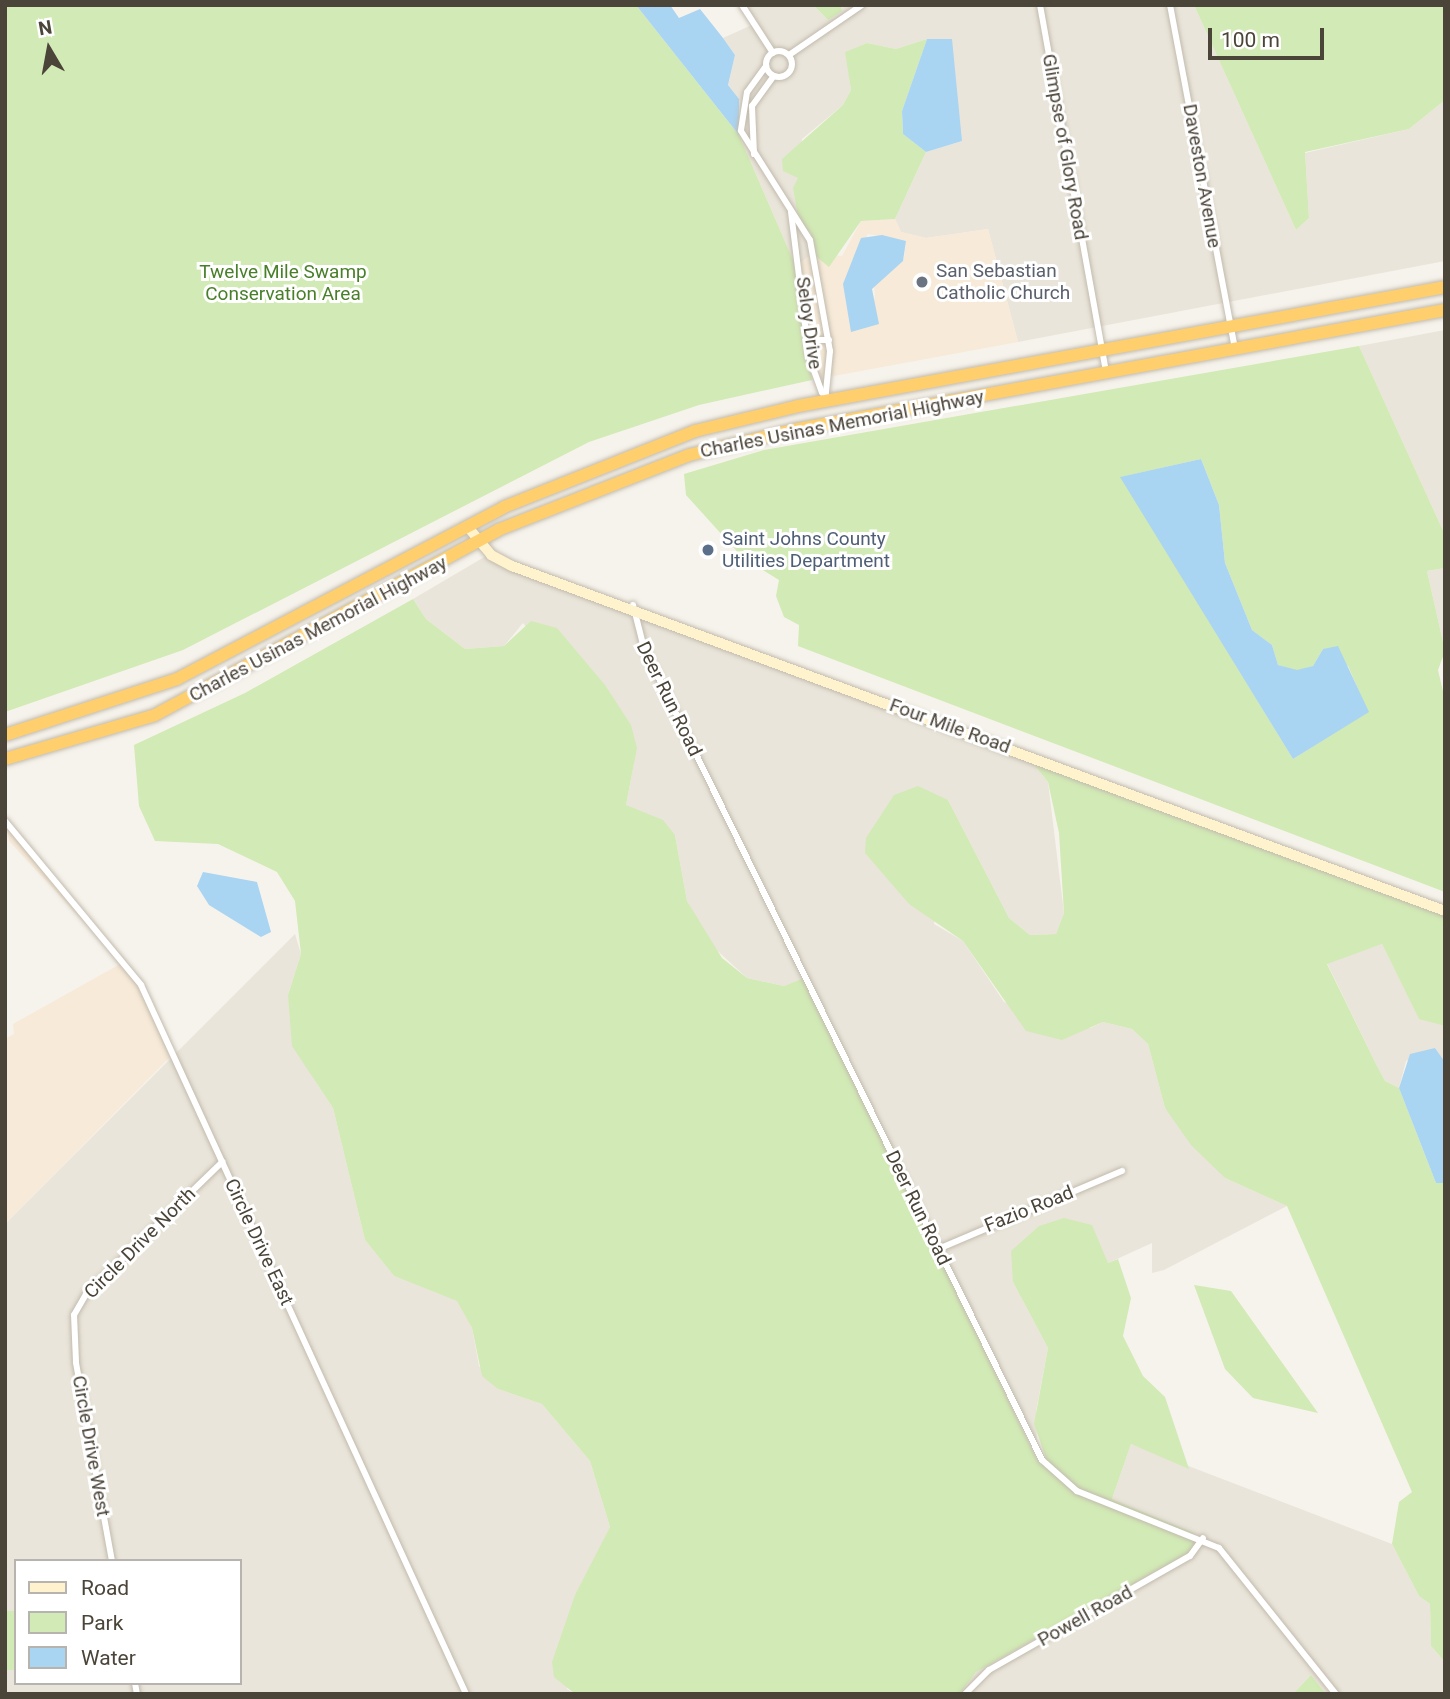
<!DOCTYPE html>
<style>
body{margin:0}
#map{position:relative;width:1450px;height:1699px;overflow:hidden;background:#f6f3ec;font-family:Roboto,sans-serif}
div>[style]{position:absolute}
.residential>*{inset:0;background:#eae5da}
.commercial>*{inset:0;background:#f7ead8}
.green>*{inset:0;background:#d2eab5;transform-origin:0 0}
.water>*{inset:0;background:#a9d4f2}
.roads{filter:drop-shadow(0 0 2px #c2bbae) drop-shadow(0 0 2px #c2bbae)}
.street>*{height:6px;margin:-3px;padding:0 3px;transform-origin:3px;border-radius:3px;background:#fff}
.street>.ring{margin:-3px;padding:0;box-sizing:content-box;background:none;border:6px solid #fff;border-radius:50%}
.secondary>*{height:10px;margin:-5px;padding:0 5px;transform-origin:5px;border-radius:5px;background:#fff3cd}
.highway>*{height:12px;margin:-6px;padding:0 6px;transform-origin:6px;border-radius:6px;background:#ffcf6e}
.dots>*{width:19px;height:19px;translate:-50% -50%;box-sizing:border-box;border:4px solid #fff;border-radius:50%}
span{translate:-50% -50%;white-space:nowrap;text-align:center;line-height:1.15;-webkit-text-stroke:6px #fff;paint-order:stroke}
.street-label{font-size:19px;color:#4b4439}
.worship-label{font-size:19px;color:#5b616d}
.left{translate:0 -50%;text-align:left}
.park-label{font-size:19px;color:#4a7f2a}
.service-label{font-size:19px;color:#4e5e75}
.frame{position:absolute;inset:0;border:7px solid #4b4439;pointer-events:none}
.legend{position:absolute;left:14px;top:1559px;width:228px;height:126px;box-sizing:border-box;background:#fff;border:2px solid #b7b4b0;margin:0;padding:9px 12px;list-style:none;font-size:21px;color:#4b4439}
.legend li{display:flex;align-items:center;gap:14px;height:35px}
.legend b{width:35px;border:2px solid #b7b4b0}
.north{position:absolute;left:14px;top:14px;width:70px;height:70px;-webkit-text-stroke:5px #fff;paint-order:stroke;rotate:350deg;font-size:19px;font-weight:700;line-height:28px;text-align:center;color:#4b4439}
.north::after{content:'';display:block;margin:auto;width:24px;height:32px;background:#4b4439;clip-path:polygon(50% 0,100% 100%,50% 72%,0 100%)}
.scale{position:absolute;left:1208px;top:28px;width:116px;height:32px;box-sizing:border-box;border:4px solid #4b4439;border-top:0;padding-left:9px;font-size:21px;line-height:24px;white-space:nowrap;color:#4b4439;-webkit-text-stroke:5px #fff;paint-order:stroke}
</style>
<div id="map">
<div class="residential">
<i style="clip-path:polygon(742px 5px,813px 5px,828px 20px,840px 5px,1194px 5px,1296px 230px,1309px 218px,1305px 153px,1409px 129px,1445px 100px,1445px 261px,1018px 342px,988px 229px,926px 238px,901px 232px,895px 219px,926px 152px,962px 141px,927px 39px,896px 49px,867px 43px,846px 52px,851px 90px,843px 105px,802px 139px,798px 178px,812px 253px,796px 267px,739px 135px,739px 99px,728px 85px,735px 55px,723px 38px,754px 24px)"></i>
<i style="clip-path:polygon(1445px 330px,1445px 535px,1359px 346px)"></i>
<i style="clip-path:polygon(486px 556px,1031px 761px,1048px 782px,1064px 913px,1056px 934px,1030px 935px,1009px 918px,948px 800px,934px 924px,963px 941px,1004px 1002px,1091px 1028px,1103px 1022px,1132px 1029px,1148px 1044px,1165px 1108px,1225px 1178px,1287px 1206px,1164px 1270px,1152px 1273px,1152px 1243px,1108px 1263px,1013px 1282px,1048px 1348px,1036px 1411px,1037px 1442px,1047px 1462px,1037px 1460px,806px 978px,784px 986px,747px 978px,709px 943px,687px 901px,675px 835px,626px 805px,634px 763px,523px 623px,504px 646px,465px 649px,426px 619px,413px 599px)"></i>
<i style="clip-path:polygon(1445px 568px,1445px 651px,1427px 571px)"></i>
<i style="clip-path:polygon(295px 934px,301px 954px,288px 995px,312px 1076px,333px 1108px,365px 1240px,394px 1276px,458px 1301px,472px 1328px,479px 1366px,498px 1389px,542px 1404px,590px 1461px,610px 1527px,566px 1628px,567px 1689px,575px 1694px,5px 1694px,5px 1670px,16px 1666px,16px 1683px,240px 1683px,240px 1561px,16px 1561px,16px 1611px,5px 1611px,5px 1224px)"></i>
<i style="clip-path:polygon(1382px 944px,1419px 1018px,1445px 1026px,1445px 1062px,1435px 1048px,1406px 1061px,1399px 1088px,1385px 1081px,1376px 1064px,1327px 963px)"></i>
<i style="clip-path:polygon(1131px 1444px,1392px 1544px,1419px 1596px,1430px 1604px,1431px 1646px,1445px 1662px,1445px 1694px,1326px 1694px,1311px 1675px,1293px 1694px,960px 1694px,976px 1672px,1192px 1532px,1112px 1499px)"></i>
</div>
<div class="commercial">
<i style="clip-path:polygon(evenodd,895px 219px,901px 232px,926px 238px,988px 229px,1018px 342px,812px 380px,796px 267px,812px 253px,842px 256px,861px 221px,895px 219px,868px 234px,906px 241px,904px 258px,874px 282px,875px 300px,857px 255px,868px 234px)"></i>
<i style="clip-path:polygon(5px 814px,23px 847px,137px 979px,170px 1057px,5px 1224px,5px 1039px,14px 1034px,13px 1024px,122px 963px,9px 841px)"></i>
</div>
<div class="green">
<i style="clip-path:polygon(5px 5px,636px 5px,739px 135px,796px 267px,812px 380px,699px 405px,589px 442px,183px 650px,5px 712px)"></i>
<i style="clip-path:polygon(813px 5px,840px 5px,842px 11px,828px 20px)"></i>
<i style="clip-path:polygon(1194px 5px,1445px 5px,1445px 100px,1409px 129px,1305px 152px,1309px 218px,1296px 230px)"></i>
<i style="clip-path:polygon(927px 39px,902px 111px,903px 134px,926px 152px,895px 219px,861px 221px,829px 267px,812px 253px,811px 234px,799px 221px,793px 188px,798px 178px,783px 171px,782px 159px,843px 105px,851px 90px,845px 52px,867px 43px,896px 49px)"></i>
<i style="clip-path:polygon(evenodd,1359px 346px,1445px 535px,1445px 568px,1427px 571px,1445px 651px,1438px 670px,1445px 700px,1445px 892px,798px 646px,799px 625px,784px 617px,776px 596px,779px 580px,743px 558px,686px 495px,684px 474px,764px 450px,1359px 346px,1201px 459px,1219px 505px,1225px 563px,1252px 630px,1272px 645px,1278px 665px,1297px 671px,1313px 666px,1323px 649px,1348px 666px,1368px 712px,1293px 759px,1121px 477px,1201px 459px)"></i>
<i style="clip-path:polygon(413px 599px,426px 619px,465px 649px,504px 646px,531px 621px,557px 628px,605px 685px,631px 725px,637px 748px,626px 805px,663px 820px,675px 835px,687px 901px,722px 958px,747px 978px,784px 986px,807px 977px,1037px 1460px,1047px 1461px,1034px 1424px,1048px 1348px,1013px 1282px,1011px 1251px,1039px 1226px,1064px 1218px,1092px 1225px,1108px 1263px,1118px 1259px,1131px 1298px,1123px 1336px,1143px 1376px,1165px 1397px,1189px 1469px,1131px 1444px,1112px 1499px,1192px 1532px,1203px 1545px,976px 1672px,960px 1694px,575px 1694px,554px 1677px,552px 1662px,575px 1595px,610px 1527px,590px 1461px,542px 1404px,498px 1389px,482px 1376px,472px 1328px,457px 1301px,394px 1276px,365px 1240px,333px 1108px,292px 1046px,288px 995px,301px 954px,295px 901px,277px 872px,218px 844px,155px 841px,139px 806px,134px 745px,245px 693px)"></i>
<i style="clip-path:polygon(1031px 761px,1445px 916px,1445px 1026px,1419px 1019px,1382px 944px,1327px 964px,1376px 1064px,1385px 1081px,1399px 1088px,1436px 1183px,1445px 1183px,1445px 1662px,1431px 1646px,1430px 1604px,1419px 1596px,1392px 1544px,1399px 1502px,1412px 1492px,1287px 1206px,1225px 1178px,1191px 1145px,1165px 1108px,1148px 1044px,1132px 1029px,1103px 1022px,1062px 1040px,1026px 1031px,963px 941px,909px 904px,865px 853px,866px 838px,894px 795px,918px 786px,948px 800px,1009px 918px,1030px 935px,1056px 934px,1064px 913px,1059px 833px,1048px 782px)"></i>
<i style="clip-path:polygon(1194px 1285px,1231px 1291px,1318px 1413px,1253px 1398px,1225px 1369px)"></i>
<i style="left:5px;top:1611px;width:11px;height:59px"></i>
<i style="clip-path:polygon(1311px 1675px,1326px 1694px,1293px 1694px)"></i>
</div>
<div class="water">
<i style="clip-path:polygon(636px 5px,670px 5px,679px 18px,700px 9px,723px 38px,735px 55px,728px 85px,739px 99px,739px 135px)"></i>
<i style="clip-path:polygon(927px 39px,952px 39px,962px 141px,926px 152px,903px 134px,902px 111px)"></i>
<i style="clip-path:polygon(882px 235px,906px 241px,903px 261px,872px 289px,879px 324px,851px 332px,843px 284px,861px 238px)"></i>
<i style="clip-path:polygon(1201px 459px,1219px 505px,1225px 563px,1252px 630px,1272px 645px,1278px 665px,1297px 670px,1313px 666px,1323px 649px,1338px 646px,1369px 712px,1293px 759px,1120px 477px)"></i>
<i style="clip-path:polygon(203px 872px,257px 882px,271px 932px,261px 937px,209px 905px,197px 886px)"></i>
<i style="clip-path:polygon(1435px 1048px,1445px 1062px,1445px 1183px,1436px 1183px,1399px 1088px,1410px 1054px)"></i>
</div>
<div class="roads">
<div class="street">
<i style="left:742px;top:5px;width:57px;rotate:57.1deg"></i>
<i style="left:1040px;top:5px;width:373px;rotate:79.8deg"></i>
<i style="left:1170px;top:5px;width:349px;rotate:79.3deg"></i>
<i class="ring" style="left:766px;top:51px;width:20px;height:20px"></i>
<i style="left:789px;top:55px;width:88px;rotate:-34.4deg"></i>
<i style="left:766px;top:66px;width:32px;rotate:126deg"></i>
<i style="left:747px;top:92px;width:39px;rotate:99deg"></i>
<i style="left:741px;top:131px;width:129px;rotate:57.7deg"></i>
<i style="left:810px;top:240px;width:113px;rotate:79.8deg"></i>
<i style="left:830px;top:351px;width:51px;rotate:95.6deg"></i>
<i style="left:754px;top:154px;width:48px;rotate:-92.4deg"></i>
<i style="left:752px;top:106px;width:37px;rotate:-54deg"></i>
<i style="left:791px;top:212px;width:146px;rotate:82.9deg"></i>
<i style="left:809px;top:357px;width:38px;rotate:70deg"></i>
<i style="left:808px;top:340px;width:21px"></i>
<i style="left:633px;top:605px;width:44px;rotate:75.7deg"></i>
<i style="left:644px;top:648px;width:904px;rotate:63.89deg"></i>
<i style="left:1042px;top:1460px;width:47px;rotate:41.5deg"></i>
<i style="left:1077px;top:1491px;width:153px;rotate:21.9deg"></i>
<i style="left:1219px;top:1548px;width:187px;rotate:51.3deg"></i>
<i style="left:5px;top:821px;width:213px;rotate:50.3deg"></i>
<i style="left:141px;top:985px;width:780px;rotate:65.37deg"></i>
<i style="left:938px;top:1249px;width:200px;rotate:-23deg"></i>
<i style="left:112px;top:1561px;width:202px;rotate:-100.3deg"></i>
<i style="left:76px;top:1362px;width:47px;rotate:-92.4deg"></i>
<i style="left:74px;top:1315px;width:24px;rotate:-60deg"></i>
<i style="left:86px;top:1294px;width:190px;rotate:-44.1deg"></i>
<i style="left:135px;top:1683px;width:11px;rotate:80deg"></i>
<i style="left:965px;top:1694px;width:34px;rotate:-45deg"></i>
<i style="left:989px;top:1670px;width:231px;rotate:-29.6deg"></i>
<i style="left:1190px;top:1556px;width:22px;rotate:-54deg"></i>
</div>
<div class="secondary">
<i style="left:467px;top:526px;width:38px;rotate:50deg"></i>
<i style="left:491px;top:555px;width:24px;rotate:28deg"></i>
<i style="left:512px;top:566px;width:995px;rotate:20.29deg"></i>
</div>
<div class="highway">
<i style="left:5px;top:735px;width:181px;rotate:-18deg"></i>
<i style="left:177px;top:679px;width:369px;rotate:-27.7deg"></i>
<i style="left:504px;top:507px;width:206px;rotate:-21.7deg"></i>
<i style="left:695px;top:431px;width:106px;rotate:-13.6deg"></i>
<i style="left:798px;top:406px;width:658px;rotate:-10.42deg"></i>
<i style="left:5px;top:759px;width:156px;rotate:-16.3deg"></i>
<i style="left:155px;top:715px;width:390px;rotate:-28.3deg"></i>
<i style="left:498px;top:530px;width:205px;rotate:-21.4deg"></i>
<i style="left:689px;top:455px;width:107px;rotate:-13.5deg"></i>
<i style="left:793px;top:430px;width:663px;rotate:-10.43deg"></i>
</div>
</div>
<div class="dots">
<i style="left:922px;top:282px;background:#6b7280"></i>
<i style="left:708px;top:550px;background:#5c6f8a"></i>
</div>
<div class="street-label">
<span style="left:1065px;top:147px;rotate:80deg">Glimpse of Glory Road</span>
<span style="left:1202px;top:176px;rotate:80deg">Daveston Avenue</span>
<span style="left:809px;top:323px;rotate:82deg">Seloy Drive</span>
<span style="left:842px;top:424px;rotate:-11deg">Charles Usinas Memorial Highway</span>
<span style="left:318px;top:629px;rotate:-28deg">Charles Usinas Memorial Highway</span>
<span style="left:669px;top:699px;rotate:64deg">Deer Run Road</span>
<span style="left:950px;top:726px;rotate:20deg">Four Mile Road</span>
<span style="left:918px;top:1208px;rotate:64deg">Deer Run Road</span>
<span style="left:1029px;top:1209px;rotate:-22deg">Fazio Road</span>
<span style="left:259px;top:1242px;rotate:65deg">Circle Drive East</span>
<span style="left:140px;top:1243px;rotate:-45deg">Circle Drive North</span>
<span style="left:91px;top:1446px;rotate:80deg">Circle Drive West</span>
<span style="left:1085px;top:1616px;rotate:-29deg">Powell Road</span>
</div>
<div class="worship-label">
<span class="left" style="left:936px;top:282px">San Sebastian<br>Catholic Church</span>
</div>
<div class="park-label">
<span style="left:283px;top:283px">Twelve Mile Swamp<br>Conservation Area</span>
</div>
<div class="service-label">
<span class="left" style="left:722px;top:550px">Saint Johns County<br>Utilities Department</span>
</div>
<div class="frame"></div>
<ul class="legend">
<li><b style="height:9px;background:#fff3cd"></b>Road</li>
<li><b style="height:19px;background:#d2eab5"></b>Park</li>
<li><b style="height:19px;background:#a9d4f2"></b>Water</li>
</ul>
<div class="north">N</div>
<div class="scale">100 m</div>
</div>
